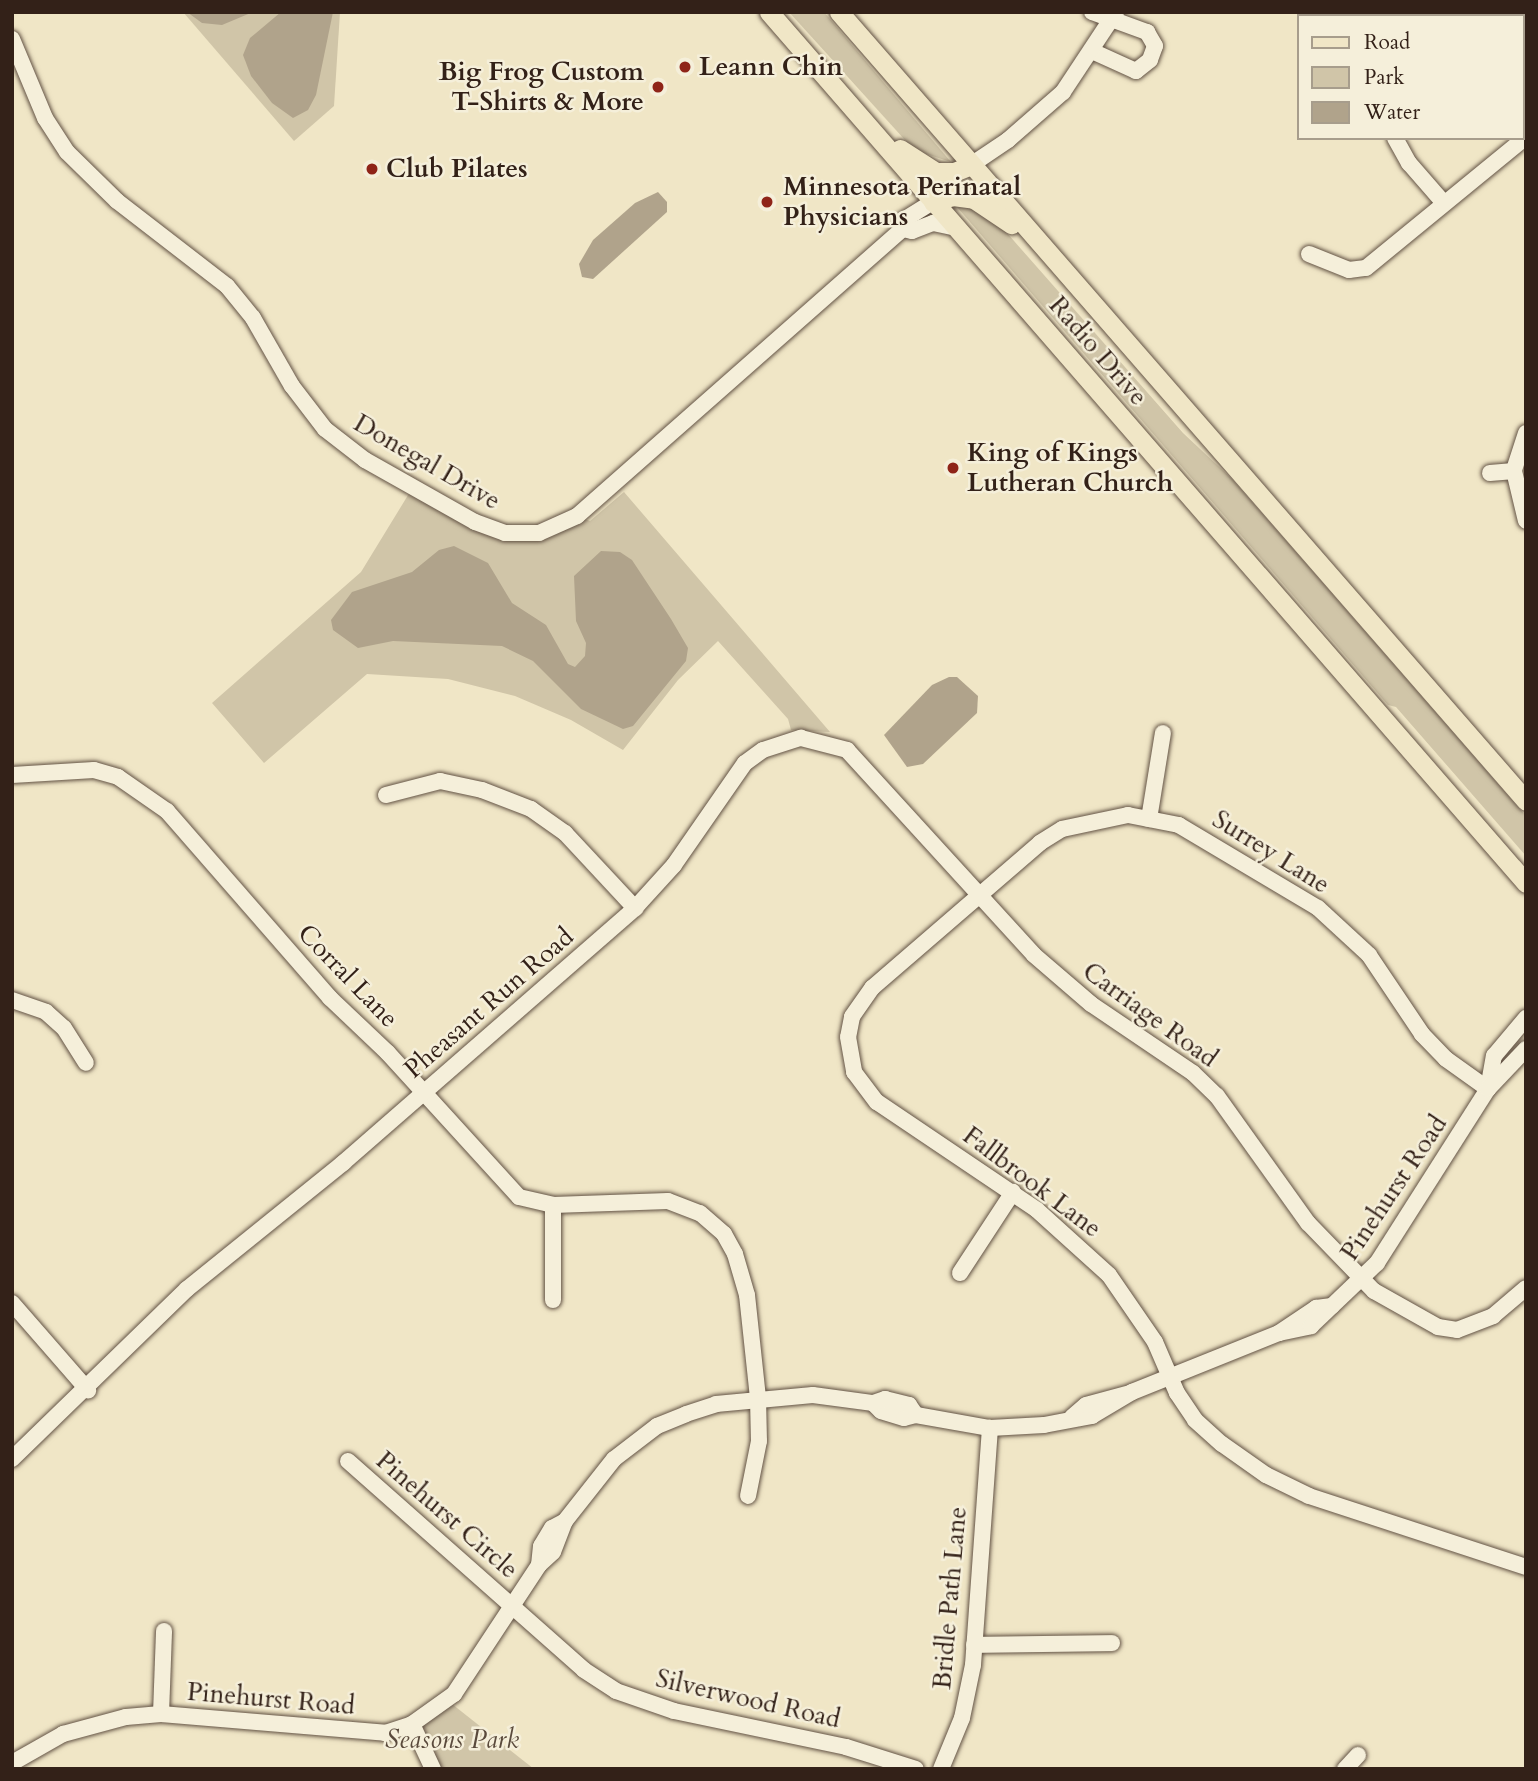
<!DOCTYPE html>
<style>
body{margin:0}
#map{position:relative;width:1538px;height:1781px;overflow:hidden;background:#f0e6c6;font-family:Cardo,serif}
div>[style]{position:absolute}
.green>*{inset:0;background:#d0c5a8}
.water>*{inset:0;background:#b0a38b}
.roads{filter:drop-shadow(0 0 2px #625244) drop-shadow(0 0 2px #625244)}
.minor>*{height:16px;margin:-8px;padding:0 8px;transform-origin:8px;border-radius:8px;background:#f5efda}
.major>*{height:19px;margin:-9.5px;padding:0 9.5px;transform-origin:9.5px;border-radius:9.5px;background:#f0e6c6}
.dots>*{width:19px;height:19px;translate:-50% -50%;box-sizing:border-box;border:4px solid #f5efda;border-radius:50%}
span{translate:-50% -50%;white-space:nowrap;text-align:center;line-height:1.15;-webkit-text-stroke:5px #f5efda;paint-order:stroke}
.poi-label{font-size:26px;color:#332118;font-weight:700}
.left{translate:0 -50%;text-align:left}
.right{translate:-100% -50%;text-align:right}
.street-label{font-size:26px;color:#332118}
.park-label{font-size:26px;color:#5a4a3c;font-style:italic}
.frame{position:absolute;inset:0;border:14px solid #332118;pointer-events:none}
.legend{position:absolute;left:1297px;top:14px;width:228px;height:126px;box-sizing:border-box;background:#f5efda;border:2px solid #a79d8c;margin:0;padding:9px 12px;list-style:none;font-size:21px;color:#332118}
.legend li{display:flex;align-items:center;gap:14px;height:35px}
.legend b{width:35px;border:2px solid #a79d8c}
</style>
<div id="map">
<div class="green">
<i style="clip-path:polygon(183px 12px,340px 12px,334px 106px,294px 141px)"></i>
<i style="clip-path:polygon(789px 12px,824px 12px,951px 162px,914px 150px)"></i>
<i style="clip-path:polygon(957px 207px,974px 209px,1000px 225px,1183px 433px,1232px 479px,1301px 558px,1526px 816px,1526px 856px,1396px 707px,1388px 705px)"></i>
<i style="clip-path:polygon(413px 487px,505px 533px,577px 516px,590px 521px,624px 492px,830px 732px,791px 730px,788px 719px,718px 641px,678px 680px,623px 750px,571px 720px,515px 696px,448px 679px,367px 674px,264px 763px,212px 703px,361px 572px)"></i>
<i style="clip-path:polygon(447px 1700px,534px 1769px,433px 1769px,412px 1724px)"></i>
</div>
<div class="water">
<i style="clip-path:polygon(187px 12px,253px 12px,222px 25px,202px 23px)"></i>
<i style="clip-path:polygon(281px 12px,333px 12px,316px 95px,308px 110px,293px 118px,272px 103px,251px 76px,243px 55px,250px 38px)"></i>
<i style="clip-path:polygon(658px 192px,667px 202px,667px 212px,593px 279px,582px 277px,579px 264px,593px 240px,635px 203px)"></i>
<i style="clip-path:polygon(454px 546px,488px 563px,512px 603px,546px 625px,568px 664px,575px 667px,585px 656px,586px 643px,576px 621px,574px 576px,601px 551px,620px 552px,632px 560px,671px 619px,688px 648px,686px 661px,633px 726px,623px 729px,581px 709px,533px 661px,502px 646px,393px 641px,358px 648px,333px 630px,331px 620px,352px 592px,412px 572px,439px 550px)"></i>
<i style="clip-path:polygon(949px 677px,957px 677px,978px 696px,977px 713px,923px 764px,907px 767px,884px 735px,932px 685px)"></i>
</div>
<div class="roads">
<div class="minor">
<i style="left:1092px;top:12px;width:59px;rotate:20deg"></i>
<i style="left:1147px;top:32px;width:16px;rotate:60deg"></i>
<i style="left:1155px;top:46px;width:15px;rotate:110deg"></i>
<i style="left:1150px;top:60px;width:18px;rotate:142deg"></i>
<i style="left:1136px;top:71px;width:46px;rotate:-155.7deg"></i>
<i style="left:1525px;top:12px;width:1px;rotate:45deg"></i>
<i style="left:12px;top:39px;width:86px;rotate:67.3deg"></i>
<i style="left:45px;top:118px;width:40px;rotate:57.1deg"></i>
<i style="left:67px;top:152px;width:70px;rotate:44.4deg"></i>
<i style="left:117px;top:201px;width:139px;rotate:37.7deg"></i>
<i style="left:227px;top:286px;width:41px;rotate:50.9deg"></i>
<i style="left:253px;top:318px;width:78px;rotate:60.2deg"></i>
<i style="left:292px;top:386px;width:54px;rotate:52.5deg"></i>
<i style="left:325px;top:429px;width:51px;rotate:37.8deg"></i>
<i style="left:365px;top:460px;width:126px;rotate:29.4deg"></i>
<i style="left:475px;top:522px;width:32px;rotate:20deg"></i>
<i style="left:505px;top:533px;width:34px"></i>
<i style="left:539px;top:533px;width:42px;rotate:-24.1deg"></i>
<i style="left:577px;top:516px;width:434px;rotate:-41.4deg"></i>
<i style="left:903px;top:229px;width:8px;rotate:-97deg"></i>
<i style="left:902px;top:221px;width:36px;rotate:-32deg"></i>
<i style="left:1395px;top:138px;width:29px;rotate:61deg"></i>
<i style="left:1409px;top:163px;width:52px;rotate:48.9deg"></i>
<i style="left:971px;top:165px;width:45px;rotate:-34deg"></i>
<i style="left:1008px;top:140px;width:73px;rotate:-41.1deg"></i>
<i style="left:1063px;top:92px;width:96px;rotate:-56.5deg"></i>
<i style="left:903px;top:229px;width:9px;rotate:13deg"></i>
<i style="left:912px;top:231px;width:22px;rotate:-21deg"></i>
<i style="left:933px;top:223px;width:24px;rotate:12deg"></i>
<i style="left:1309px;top:254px;width:43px;rotate:21.8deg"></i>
<i style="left:1349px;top:270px;width:17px;rotate:-7deg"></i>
<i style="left:1366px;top:268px;width:207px;rotate:-39.3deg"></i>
<i style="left:1526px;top:433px;width:40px;rotate:108deg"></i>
<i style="left:1514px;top:471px;width:51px;rotate:76.5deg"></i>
<i style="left:1490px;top:473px;width:24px;rotate:-5deg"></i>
<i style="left:12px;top:775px;width:82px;rotate:-3.5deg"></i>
<i style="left:94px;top:770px;width:25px;rotate:16deg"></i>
<i style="left:118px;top:777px;width:60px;rotate:34.8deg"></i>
<i style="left:167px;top:811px;width:248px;rotate:48.9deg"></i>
<i style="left:330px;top:998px;width:79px;rotate:43.5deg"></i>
<i style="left:387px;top:1052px;width:196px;rotate:47.7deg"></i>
<i style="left:519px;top:1197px;width:35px;rotate:13deg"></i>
<i style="left:553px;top:1205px;width:115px;rotate:-2deg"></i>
<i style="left:668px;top:1201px;width:34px;rotate:21deg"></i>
<i style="left:700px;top:1213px;width:32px;rotate:41deg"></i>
<i style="left:724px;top:1234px;width:23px;rotate:61deg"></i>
<i style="left:735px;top:1254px;width:43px;rotate:73.7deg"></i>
<i style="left:747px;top:1295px;width:104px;rotate:83.9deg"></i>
<i style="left:758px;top:1398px;width:43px;rotate:88.7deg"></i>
<i style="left:759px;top:1441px;width:56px;rotate:101.3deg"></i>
<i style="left:386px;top:795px;width:56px;rotate:-14.5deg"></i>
<i style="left:440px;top:781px;width:43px;rotate:12.1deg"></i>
<i style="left:482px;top:790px;width:53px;rotate:21.2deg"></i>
<i style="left:531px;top:809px;width:42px;rotate:35.2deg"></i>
<i style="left:565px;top:833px;width:103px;rotate:47deg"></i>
<i style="left:1149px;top:819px;width:87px;rotate:-80.8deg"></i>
<i style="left:12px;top:1000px;width:36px;rotate:19deg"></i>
<i style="left:46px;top:1012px;width:24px;rotate:42deg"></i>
<i style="left:64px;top:1028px;width:41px;rotate:57.8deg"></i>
<i style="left:1488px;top:1089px;width:52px;rotate:-144.5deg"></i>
<i style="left:1446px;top:1059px;width:35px;rotate:-134deg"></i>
<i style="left:1422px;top:1034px;width:95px;rotate:-123.9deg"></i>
<i style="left:1369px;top:955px;width:69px;rotate:-137.3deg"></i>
<i style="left:1318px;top:908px;width:162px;rotate:-149.2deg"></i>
<i style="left:1179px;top:825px;width:52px;rotate:-168.9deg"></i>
<i style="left:1128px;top:815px;width:67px;rotate:168deg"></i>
<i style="left:1062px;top:829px;width:26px;rotate:148deg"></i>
<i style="left:1040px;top:843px;width:222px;rotate:139.2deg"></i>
<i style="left:872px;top:988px;width:35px;rotate:125deg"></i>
<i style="left:852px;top:1017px;width:20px;rotate:101deg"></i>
<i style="left:848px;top:1037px;width:36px;rotate:80deg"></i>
<i style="left:854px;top:1072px;width:38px;rotate:53deg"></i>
<i style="left:877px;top:1102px;width:193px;rotate:34deg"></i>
<i style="left:1037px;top:1210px;width:97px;rotate:42.1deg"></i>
<i style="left:1109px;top:1275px;width:81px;rotate:55.5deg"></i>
<i style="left:1155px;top:1342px;width:56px;rotate:66.7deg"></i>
<i style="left:1177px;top:1393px;width:32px;rotate:56deg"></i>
<i style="left:1195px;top:1420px;width:36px;rotate:42deg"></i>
<i style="left:1222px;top:1444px;width:54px;rotate:35.2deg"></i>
<i style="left:1266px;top:1475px;width:48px;rotate:26deg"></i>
<i style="left:1309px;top:1496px;width:228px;rotate:18.1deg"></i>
<i style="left:1488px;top:1089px;width:34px;rotate:-80deg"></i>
<i style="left:1494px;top:1056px;width:50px;rotate:-49.9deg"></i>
<i style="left:960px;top:1273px;width:97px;rotate:-56.8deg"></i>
<i style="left:553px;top:1300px;width:95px;rotate:-90deg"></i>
<i style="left:12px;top:1303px;width:116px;rotate:48.9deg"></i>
<i style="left:1279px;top:1333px;width:45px;rotate:-34deg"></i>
<i style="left:1316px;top:1308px;width:16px;rotate:-7deg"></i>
<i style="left:873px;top:1403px;width:11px;rotate:45deg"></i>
<i style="left:881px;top:1411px;width:24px;rotate:17deg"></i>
<i style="left:904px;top:1418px;width:12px;rotate:-14deg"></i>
<i style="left:916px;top:1415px;width:75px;rotate:10deg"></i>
<i style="left:990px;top:1428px;width:54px;rotate:-3.2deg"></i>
<i style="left:1044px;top:1425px;width:49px;rotate:-10.6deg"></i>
<i style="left:1092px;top:1416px;width:47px;rotate:-31deg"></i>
<i style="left:1132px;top:1392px;width:158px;rotate:-21.9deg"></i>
<i style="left:1279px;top:1333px;width:33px;rotate:-12deg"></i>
<i style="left:1311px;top:1326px;width:91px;rotate:-43.7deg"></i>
<i style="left:1377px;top:1263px;width:206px;rotate:-57.5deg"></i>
<i style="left:1488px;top:1089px;width:55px;rotate:-46.5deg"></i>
<i style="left:1072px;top:1417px;width:18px;rotate:-41deg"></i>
<i style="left:1086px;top:1405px;width:46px;rotate:-15.3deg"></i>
<i style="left:12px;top:1459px;width:244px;rotate:-44.2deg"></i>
<i style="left:187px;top:1289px;width:201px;rotate:-38.9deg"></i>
<i style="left:343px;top:1163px;width:388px;rotate:-41.1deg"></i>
<i style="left:635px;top:908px;width:58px;rotate:-47.8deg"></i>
<i style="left:674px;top:865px;width:124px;rotate:-55.2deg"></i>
<i style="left:745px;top:763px;width:22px;rotate:-36deg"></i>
<i style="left:763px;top:750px;width:40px;rotate:-18deg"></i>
<i style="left:801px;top:738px;width:48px;rotate:14.6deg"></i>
<i style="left:847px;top:750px;width:277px;rotate:47.6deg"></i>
<i style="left:1034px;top:955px;width:75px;rotate:40.7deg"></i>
<i style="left:1091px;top:1004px;width:123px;rotate:34.1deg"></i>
<i style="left:1193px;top:1073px;width:33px;rotate:44deg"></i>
<i style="left:1217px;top:1096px;width:156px;rotate:54.4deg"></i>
<i style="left:1308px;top:1223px;width:95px;rotate:45.9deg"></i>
<i style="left:1374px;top:1291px;width:73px;rotate:29.4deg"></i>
<i style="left:1438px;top:1327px;width:19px;rotate:9deg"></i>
<i style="left:1457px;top:1330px;width:39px;rotate:-21deg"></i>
<i style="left:1493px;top:1316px;width:43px;rotate:-40.3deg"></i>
<i style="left:348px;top:1461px;width:315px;rotate:41.5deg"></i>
<i style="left:584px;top:1670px;width:38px;rotate:33deg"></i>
<i style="left:616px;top:1691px;width:61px;rotate:19deg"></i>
<i style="left:674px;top:1711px;width:176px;rotate:11.8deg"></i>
<i style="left:846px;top:1747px;width:73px;rotate:17.4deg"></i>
<i style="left:539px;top:1565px;width:19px;rotate:-84deg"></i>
<i style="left:541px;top:1546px;width:21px;rotate:-59deg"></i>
<i style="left:552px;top:1528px;width:15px;rotate:-28deg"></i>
<i style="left:565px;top:1521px;width:79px;rotate:-51.7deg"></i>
<i style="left:614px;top:1459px;width:54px;rotate:-37.5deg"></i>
<i style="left:657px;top:1426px;width:31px;rotate:-22deg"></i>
<i style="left:686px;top:1414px;width:32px;rotate:-18deg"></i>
<i style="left:716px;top:1404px;width:97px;rotate:-5.3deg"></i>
<i style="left:813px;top:1395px;width:61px;rotate:7.6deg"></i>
<i style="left:873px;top:1403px;width:13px;rotate:-18deg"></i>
<i style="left:885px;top:1399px;width:25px;rotate:14deg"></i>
<i style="left:909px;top:1405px;width:12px;rotate:55deg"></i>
<i style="left:974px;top:1645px;width:138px;rotate:-0.8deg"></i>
<i style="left:161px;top:1714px;width:83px;rotate:-87.9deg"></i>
<i style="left:412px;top:1724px;width:50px;rotate:65deg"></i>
<i style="left:12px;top:1763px;width:59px;rotate:-29.6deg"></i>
<i style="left:63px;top:1734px;width:65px;rotate:-15.1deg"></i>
<i style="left:126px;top:1717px;width:35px;rotate:-5deg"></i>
<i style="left:161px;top:1714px;width:225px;rotate:4.8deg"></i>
<i style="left:385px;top:1733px;width:28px;rotate:-18deg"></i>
<i style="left:412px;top:1724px;width:52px;rotate:-35.5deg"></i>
<i style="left:454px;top:1694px;width:154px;rotate:-56.6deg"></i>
<i style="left:539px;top:1565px;width:19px;rotate:-43deg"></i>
<i style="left:553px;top:1552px;width:33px;rotate:-69deg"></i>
<i style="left:941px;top:1769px;width:55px;rotate:-67.6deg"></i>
<i style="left:962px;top:1718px;width:54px;rotate:-78.3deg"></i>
<i style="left:973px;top:1665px;width:238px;rotate:-85.9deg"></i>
<i style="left:1345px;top:1769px;width:19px;rotate:-47deg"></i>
</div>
<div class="major">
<i style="left:769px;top:12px;width:1154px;rotate:49.01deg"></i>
<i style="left:839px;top:12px;width:1046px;rotate:48.95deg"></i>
<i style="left:900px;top:149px;width:43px;rotate:32.6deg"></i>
<i style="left:936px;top:172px;width:18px"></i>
<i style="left:954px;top:172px;width:18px;rotate:-22deg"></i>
<i style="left:933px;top:202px;width:21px;rotate:-17deg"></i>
<i style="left:953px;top:196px;width:21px;rotate:8deg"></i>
<i style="left:974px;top:199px;width:45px;rotate:34deg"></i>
</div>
</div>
<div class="dots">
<i style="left:685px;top:67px;background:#8f2418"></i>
<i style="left:658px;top:87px;background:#8f2418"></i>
<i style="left:372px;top:169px;background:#8f2418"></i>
<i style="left:767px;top:202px;background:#8f2418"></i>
<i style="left:953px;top:468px;background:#8f2418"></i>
</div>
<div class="poi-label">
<span class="left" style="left:699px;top:67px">Leann Chin</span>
<span class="right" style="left:644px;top:87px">Big Frog Custom<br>T-Shirts &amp; More</span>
<span class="left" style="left:386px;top:169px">Club Pilates</span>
<span class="left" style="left:783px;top:202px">Minnesota Perinatal<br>Physicians</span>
<span class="left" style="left:967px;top:468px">King of Kings<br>Lutheran Church</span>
</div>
<div class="street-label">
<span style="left:1098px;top:351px;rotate:49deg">Radio Drive</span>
<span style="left:427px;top:462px;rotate:30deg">Donegal Drive</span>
<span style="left:1271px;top:852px;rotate:32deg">Surrey Lane</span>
<span style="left:348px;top:976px;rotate:46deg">Corral Lane</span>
<span style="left:489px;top:1003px;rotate:-41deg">Pheasant Run Road</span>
<span style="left:1150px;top:1015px;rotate:36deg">Carriage Road</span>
<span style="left:1032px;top:1182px;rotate:37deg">Fallbrook Lane</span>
<span style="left:1394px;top:1188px;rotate:-56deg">Pinehurst Road</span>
<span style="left:447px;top:1515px;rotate:41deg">Pinehurst Circle</span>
<span style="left:950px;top:1598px;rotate:-85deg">Bridle Path Lane</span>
<span style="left:271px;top:1699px;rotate:5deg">Pinehurst Road</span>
<span style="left:748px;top:1699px;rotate:13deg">Silverwood Road</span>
</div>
<div class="park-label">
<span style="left:452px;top:1740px">Seasons Park</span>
</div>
<div class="frame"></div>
<ul class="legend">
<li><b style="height:9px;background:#f0e6c6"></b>Road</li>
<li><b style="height:19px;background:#d0c5a8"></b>Park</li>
<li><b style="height:19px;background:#b0a38b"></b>Water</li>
</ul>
</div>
